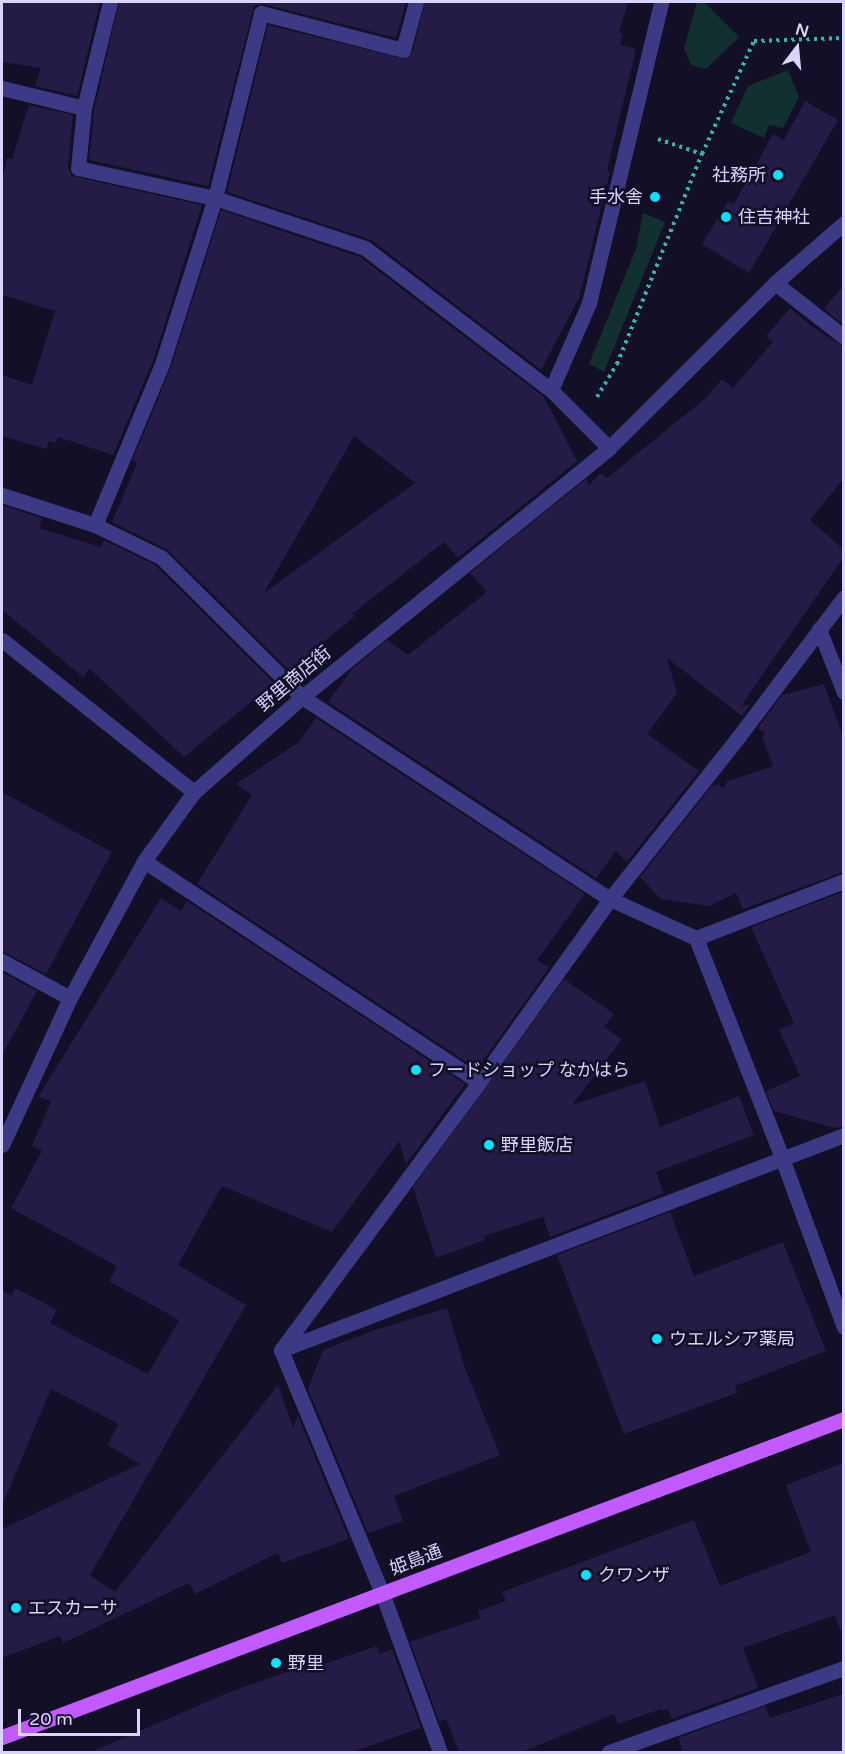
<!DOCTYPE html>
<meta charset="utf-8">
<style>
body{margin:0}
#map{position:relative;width:845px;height:1754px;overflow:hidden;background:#130f26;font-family:"Varela Round","Noto Sans JP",sans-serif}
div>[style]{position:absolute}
.green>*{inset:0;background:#12302f}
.building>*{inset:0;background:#241b47}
.path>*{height:4px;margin-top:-2px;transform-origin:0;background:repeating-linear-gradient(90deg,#2fb8b0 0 3px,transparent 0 7.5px)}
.street>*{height:15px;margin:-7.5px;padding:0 7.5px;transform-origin:7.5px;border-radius:7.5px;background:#3d3a85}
.primary>*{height:15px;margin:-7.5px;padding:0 7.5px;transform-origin:7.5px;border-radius:7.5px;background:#c25bff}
.dots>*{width:16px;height:16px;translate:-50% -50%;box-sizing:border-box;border:3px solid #130f26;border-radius:50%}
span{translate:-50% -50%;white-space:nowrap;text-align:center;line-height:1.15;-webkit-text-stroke:5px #130f26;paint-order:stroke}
.poi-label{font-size:18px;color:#d9d4ff}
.right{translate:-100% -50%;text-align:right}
.left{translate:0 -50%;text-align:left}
.street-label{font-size:18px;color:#d9d4ff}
.frame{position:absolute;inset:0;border:3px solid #d9d4ff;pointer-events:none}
.north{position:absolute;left:767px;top:18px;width:60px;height:60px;-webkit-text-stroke:4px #130f26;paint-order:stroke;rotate:16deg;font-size:16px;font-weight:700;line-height:24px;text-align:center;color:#d9d4ff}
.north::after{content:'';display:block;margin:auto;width:21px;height:27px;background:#d9d4ff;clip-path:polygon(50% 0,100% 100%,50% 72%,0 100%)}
.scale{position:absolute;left:18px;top:1709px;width:122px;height:27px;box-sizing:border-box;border:3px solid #d9d4ff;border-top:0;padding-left:8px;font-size:18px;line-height:21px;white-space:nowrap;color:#d9d4ff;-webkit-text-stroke:4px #130f26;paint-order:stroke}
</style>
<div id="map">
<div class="green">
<i style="clip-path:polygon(697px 2px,704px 2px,739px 37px,706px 69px,691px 65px,684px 48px)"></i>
<i style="clip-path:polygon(788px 70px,799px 97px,783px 128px,769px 125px,764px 138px,731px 123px,748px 86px)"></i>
<i style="clip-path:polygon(643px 213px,665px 222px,604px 372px,589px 364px,636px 249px)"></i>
</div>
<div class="building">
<i style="clip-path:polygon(2px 2px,100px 2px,77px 96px,35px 86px,41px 68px,2px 62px)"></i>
<i style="clip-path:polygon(119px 2px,406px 2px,396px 38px,263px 4px,254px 6px,208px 186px,89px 160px,94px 110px)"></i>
<i style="clip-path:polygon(425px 2px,628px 2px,619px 32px,623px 34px,620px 45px,636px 49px,607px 170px,610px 172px,579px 298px,541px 370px,371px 240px,227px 192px,268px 25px,405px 59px,412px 53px)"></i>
<i style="clip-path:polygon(805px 101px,838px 120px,749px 273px,702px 244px,728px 201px,734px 204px,773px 134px,784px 140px)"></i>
<i style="clip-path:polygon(29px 105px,73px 115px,68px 167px,72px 176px,202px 205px,153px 361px,113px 455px,58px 437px,56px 443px,49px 441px,46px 449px,2px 436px,2px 375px,32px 385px,55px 311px,2px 295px,2px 180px,7px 158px,12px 159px)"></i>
<i style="clip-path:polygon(evenodd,221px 210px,360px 257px,544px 397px,577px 461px,458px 558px,444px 542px,352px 614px,355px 616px,289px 670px,168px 550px,112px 522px,137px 463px,132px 461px,171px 367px,221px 210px,354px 436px,415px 483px,264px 593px,354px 436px)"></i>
<i style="clip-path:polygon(843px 286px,843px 324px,824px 309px)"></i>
<i style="clip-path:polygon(790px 308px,810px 325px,843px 347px,843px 479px,810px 520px,843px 549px,843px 558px,741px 706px,751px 704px,742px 716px,667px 658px,677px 693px,647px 734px,699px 771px,627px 862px,616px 851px,596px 878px,328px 702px,352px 669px,387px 640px,408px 655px,487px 592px,470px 573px,586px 479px,589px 485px,600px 473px,607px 478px,706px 398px,722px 379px,733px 388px,773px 342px,766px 336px)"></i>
<i style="clip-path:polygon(2px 505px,42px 518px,39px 528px,101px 547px,104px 540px,155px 565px,274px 683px,184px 757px,90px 669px,83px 677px,2px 610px)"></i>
<i style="clip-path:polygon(824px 684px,843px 736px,843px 872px,743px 909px,736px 893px,709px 906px,661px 899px,640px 877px,712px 786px,718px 784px,723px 788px,728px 781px,773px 766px,762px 737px,765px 733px,758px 728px,782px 695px)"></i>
<i style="clip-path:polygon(316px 718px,585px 894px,537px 960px,549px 968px,477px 1069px,197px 884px,252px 795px,236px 784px,299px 742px)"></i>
<i style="clip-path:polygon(2px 792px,112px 852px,46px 974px,2px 951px)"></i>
<i style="clip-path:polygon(843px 892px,843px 1126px,834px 1128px,774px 1111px,766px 1091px,800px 1076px,779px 1030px,794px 1023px,751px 927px)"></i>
<i style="clip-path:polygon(161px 898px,181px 911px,187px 901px,465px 1084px,406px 1164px,399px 1141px,332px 1232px,222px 1186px,178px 1265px,246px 1305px,90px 1575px,115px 1592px,278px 1385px,293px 1428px,298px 1416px,349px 1539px,282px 1563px,278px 1553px,195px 1594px,189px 1583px,63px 1643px,60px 1636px,2px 1658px,2px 1529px,140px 1464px,107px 1445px,119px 1424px,51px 1389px,2px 1506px,2px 1291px,11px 1295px,15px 1288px,57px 1310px,50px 1323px,148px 1374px,179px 1320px,109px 1281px,117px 1266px,11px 1208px,42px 1151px,32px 1146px,51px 1101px,38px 1097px)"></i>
<i style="clip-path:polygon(2px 972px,37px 991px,2px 1055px)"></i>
<i style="clip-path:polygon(564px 979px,614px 1014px,604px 1027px,622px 1039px,572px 1105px,645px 1081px,660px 1127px,739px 1096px,754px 1135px,656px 1172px,664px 1193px,550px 1237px,543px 1217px,484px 1236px,485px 1240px,436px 1258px,413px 1187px)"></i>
<i style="clip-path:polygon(670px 1212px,694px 1276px,783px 1242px,826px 1351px,735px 1386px,737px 1393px,624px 1434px,557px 1255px)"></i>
<i style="clip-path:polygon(447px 1308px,465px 1368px,500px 1455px,394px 1496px,403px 1521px,368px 1533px,308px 1389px,323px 1350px,372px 1331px)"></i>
<i style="clip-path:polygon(843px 1463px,843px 1629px,840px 1630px,835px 1615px,743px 1648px,758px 1688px,672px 1719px,668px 1709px,662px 1711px,661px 1709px,618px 1724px,614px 1714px,522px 1752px,459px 1752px,446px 1719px,439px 1721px,410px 1642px,480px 1618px,478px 1611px,506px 1601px,502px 1592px,694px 1520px,720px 1586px,811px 1552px,786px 1485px)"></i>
<i style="clip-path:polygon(377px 1646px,379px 1654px,392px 1649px,421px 1728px,352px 1752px,91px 1752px,227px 1693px,317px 1661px,318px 1666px)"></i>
<i style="clip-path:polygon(843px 1694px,843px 1752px,683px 1752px,678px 1738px,765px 1706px,770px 1718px)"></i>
</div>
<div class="path">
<i style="left:658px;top:139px;width:46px;rotate:18.8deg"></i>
<i style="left:597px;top:397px;width:39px;rotate:-59deg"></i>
<i style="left:617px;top:364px;width:227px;rotate:-68deg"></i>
<i style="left:702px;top:154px;width:124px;rotate:-65.3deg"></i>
<i style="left:754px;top:41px;width:90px;rotate:-1.9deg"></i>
</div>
<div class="street">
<i style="left:110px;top:2px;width:109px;rotate:103.8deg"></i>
<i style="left:84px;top:108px;width:60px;rotate:95.7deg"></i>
<i style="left:78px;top:168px;width:140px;rotate:12.4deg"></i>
<i style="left:215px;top:198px;width:158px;rotate:18.4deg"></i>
<i style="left:365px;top:248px;width:234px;rotate:37.4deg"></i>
<i style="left:551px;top:390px;width:82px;rotate:45deg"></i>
<i style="left:2px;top:88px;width:84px;rotate:13.7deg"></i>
<i style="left:775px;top:283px;width:88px;rotate:38deg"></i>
<i style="left:551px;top:390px;width:95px;rotate:-66.4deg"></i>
<i style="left:589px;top:303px;width:309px;rotate:-76.5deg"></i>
<i style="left:2px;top:495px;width:98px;rotate:17.9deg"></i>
<i style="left:95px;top:525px;width:73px;rotate:25.9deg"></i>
<i style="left:161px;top:557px;width:199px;rotate:44.8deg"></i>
<i style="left:302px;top:697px;width:368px;rotate:33.3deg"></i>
<i style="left:610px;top:899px;width:94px;rotate:24.4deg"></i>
<i style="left:696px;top:938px;width:236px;rotate:68.6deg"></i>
<i style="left:782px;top:1158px;width:180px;rotate:69.9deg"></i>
<i style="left:95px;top:525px;width:174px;rotate:-67.4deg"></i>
<i style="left:162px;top:364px;width:174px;rotate:-72.3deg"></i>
<i style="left:215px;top:198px;width:191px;rotate:-76deg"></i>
<i style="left:261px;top:13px;width:147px;rotate:14.6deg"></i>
<i style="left:403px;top:50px;width:50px;rotate:-74.8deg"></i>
<i style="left:819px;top:629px;width:68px;rotate:68.4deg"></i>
<i style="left:2px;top:640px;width:245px;rotate:38.4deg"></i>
<i style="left:144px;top:861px;width:401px;rotate:33.4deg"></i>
<i style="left:696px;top:938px;width:159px;rotate:-21.1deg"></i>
<i style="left:2px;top:961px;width:77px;rotate:28.6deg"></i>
<i style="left:2px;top:1145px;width:162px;rotate:-65.2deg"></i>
<i style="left:70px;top:998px;width:156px;rotate:-61.6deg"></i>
<i style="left:144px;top:861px;width:85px;rotate:-54.1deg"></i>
<i style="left:194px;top:792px;width:144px;rotate:-41.3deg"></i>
<i style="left:302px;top:697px;width:395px;rotate:-39deg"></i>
<i style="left:609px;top:448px;width:234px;rotate:-44.8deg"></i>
<i style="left:775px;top:283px;width:91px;rotate:-41deg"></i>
<i style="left:281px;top:1350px;width:603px;rotate:-20.9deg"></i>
<i style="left:440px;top:1752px;width:169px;rotate:-110deg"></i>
<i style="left:382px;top:1593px;width:263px;rotate:-112.6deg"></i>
<i style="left:281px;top:1350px;width:333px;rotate:-53.5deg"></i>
<i style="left:479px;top:1082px;width:225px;rotate:-54.4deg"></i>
<i style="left:610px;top:899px;width:208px;rotate:-51.6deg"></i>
<i style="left:739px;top:736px;width:174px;rotate:-52.9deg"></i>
<i style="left:609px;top:1752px;width:250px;rotate:-19.7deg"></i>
</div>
<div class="primary">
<i style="left:2px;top:1737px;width:900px;rotate:-20.69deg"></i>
</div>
<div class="dots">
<i style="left:778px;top:175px;background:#00e5ff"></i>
<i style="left:655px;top:197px;background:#00e5ff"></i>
<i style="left:726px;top:217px;background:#00e5ff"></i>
<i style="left:416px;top:1070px;background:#00e5ff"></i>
<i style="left:489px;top:1145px;background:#00e5ff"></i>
<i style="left:657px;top:1339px;background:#00e5ff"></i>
<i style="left:586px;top:1575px;background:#00e5ff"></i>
<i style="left:16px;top:1608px;background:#00e5ff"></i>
<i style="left:276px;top:1663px;background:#00e5ff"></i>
</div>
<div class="poi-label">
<span class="right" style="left:766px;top:175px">社務所</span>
<span class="right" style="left:643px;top:197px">手水舎</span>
<span class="left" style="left:738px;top:217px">住吉神社</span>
<span class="left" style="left:428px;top:1070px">フードショップ なかはら</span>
<span class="left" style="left:501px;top:1145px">野里飯店</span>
<span class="left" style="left:669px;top:1339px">ウエルシア薬局</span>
<span class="left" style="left:598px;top:1575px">クワンザ</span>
<span class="left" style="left:28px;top:1608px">エスカーサ</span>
<span class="left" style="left:288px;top:1663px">野里</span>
</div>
<div class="street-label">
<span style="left:294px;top:679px;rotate:-40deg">野里商店街</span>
<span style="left:416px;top:1560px;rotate:-21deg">姫島通</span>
</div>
<div class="frame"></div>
<div class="north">N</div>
<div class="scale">20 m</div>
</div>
